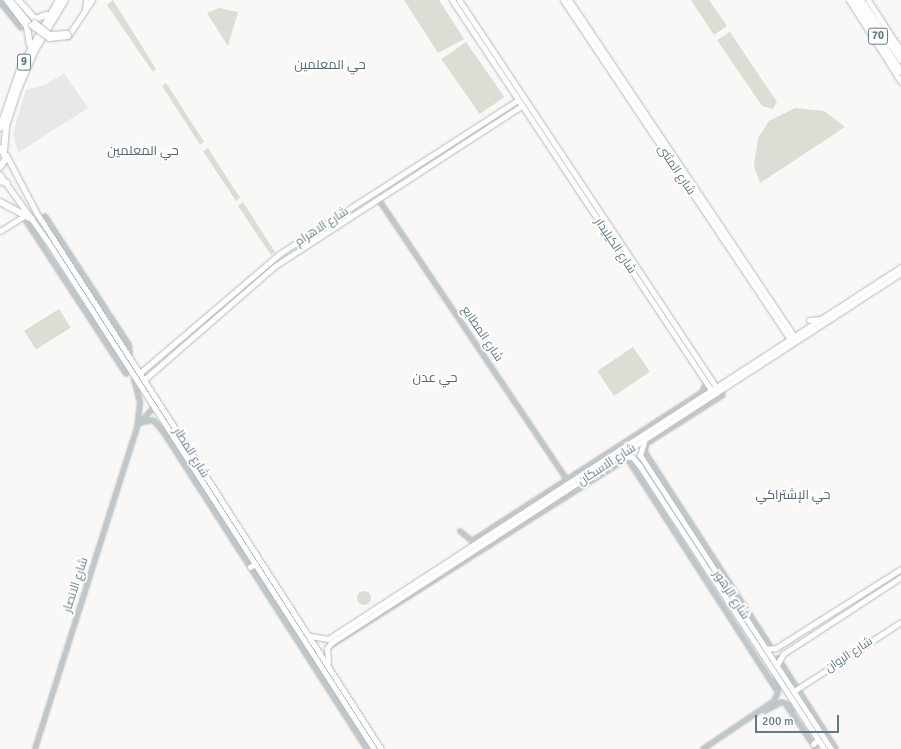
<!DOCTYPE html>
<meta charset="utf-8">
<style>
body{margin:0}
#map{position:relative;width:901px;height:749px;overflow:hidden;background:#f9f8f6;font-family:Signika,Cairo,sans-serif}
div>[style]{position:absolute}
.built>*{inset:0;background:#e7e8e7}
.green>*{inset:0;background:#daded5;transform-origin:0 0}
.round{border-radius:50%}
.roads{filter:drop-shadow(0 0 1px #b3babd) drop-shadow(0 0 1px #b3babd)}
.minor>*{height:4px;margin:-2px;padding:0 2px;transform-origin:2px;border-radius:2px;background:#c0c6c9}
.major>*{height:5px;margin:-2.5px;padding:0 2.5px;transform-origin:2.5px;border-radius:2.5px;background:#fff}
.highway>*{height:6px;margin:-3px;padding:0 3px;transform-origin:3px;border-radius:3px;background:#fff}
.bridges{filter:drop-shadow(0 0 1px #b3babd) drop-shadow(0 0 1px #b3babd)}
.major-bridge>*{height:5px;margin:-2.5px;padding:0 2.5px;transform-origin:2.5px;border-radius:2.5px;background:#fff}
span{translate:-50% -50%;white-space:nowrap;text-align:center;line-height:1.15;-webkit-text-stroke:4px #fff;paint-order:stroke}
.shield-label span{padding:1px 3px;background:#fff;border:1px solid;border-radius:3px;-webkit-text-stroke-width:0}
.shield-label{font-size:11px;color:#637a82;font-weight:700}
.street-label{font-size:12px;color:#637a82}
.neighbourhood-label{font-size:13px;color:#55676d}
.scale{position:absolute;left:755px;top:715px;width:84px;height:18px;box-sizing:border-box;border:2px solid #637a82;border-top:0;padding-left:5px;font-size:12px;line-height:14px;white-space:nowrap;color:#637a82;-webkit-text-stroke:3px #fff;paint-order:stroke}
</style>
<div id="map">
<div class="built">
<i style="clip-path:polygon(64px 73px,88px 108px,18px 153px,13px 133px,26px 90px,47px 84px)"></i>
</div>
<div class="green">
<i style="clip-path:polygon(113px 0,156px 69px,153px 72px,107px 5px)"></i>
<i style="clip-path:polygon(404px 0,439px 0,464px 39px,438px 53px)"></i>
<i style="clip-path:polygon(691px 0,709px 0,727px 26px,714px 35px)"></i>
<i style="clip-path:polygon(219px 8px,238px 12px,228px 46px,207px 13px)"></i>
<i style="clip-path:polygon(730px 32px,777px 102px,773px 109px,762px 106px,717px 40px)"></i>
<i style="left:466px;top:42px;width:67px;height:30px;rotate:55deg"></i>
<i style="left:166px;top:83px;width:70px;height:5px;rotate:57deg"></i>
<i style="clip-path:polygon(795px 108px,824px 111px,845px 127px,760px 183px,754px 166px,758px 138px,769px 121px)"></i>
<i style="clip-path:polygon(208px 148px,240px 198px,236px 201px,203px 151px)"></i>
<i style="clip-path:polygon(243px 202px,275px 252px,271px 255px,238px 206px)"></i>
<i style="left:59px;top:309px;width:22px;height:41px;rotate:58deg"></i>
<i style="left:633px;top:347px;width:30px;height:43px;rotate:56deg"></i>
<i class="round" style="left:357px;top:591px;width:14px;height:14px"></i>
</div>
<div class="roads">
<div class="minor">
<i style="left:0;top:2px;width:33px;rotate:51deg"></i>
<i style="left:379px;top:200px;width:337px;rotate:56.1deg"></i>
<i style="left:27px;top:215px;width:6px;rotate:99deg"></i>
<i style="left:26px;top:221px;width:183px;rotate:56.8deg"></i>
<i style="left:45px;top:216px;width:154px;rotate:56.9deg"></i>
<i style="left:129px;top:345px;width:12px;rotate:85deg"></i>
<i style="left:723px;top:395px;width:91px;rotate:147.5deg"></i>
<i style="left:646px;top:444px;width:8px;rotate:97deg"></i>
<i style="left:645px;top:452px;width:234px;rotate:57.2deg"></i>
<i style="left:140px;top:423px;width:13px;rotate:-13deg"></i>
<i style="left:153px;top:420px;width:13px;rotate:48deg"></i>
<i style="left:162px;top:430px;width:379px;rotate:57.3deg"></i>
<i style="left:140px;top:423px;width:20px;rotate:-49deg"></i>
<i style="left:460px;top:531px;width:16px;rotate:40deg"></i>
<i style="left:472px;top:541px;width:274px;rotate:-32.9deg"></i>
<i style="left:702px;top:392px;width:10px;rotate:-66deg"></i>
<i style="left:327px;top:648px;width:355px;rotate:-32.3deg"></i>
<i style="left:627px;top:458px;width:278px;rotate:57.2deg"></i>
<i style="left:778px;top:658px;width:108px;rotate:57.5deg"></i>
<i style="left:785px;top:703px;width:55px;rotate:56deg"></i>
<i style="left:765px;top:711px;width:19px;rotate:-28deg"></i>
<i style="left:782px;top:702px;width:17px;rotate:25deg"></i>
<i style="left:35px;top:749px;width:337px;rotate:-72.4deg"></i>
<i style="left:137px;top:428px;width:26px;rotate:-83deg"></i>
<i style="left:140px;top:402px;width:24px;rotate:-105deg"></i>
<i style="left:703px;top:749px;width:86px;rotate:-34.1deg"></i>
<i style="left:774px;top:701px;width:10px;rotate:-66deg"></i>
<i style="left:778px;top:692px;width:15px;rotate:-98deg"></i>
</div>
<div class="major">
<i style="left:10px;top:0;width:33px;rotate:50deg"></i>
<i style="left:452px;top:0;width:470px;rotate:56.4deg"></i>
<i style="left:459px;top:0;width:466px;rotate:56.4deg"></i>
<i style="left:563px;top:0;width:408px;rotate:56.2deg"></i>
<i style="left:569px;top:0;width:404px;rotate:56.2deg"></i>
<i style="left:849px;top:0;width:97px;rotate:57.6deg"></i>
<i style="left:868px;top:0;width:61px;rotate:57.1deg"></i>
<i style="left:85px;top:10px;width:10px;rotate:-84deg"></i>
<i style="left:68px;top:36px;width:43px;rotate:-56.3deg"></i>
<i style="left:6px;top:155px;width:64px;rotate:62.2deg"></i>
<i style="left:36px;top:212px;width:638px;rotate:57.28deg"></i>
<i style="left:0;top:175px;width:82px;rotate:54.4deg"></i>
<i style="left:48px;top:242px;width:603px;rotate:57.26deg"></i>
<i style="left:0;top:231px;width:31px;rotate:-32deg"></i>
<i style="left:809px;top:320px;width:10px;rotate:-6deg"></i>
<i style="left:141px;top:372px;width:182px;rotate:-40.5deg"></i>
<i style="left:279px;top:254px;width:284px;rotate:-32.8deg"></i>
<i style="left:145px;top:379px;width:172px;rotate:-41deg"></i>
<i style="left:275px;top:266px;width:293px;rotate:-33deg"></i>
<i style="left:644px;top:442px;width:14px;rotate:107deg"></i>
<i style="left:640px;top:455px;width:351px;rotate:57deg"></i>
<i style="left:622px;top:456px;width:10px;rotate:6deg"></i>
<i style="left:632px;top:457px;width:11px;rotate:49deg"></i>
<i style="left:639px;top:465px;width:339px;rotate:56.9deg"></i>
<i style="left:250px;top:567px;width:6px;rotate:-31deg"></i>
<i style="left:311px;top:636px;width:17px;rotate:10deg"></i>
<i style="left:328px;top:639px;width:683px;rotate:-32.99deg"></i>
<i style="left:766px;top:649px;width:10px;rotate:-6deg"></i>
<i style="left:776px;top:648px;width:148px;rotate:-32.3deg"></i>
<i style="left:328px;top:662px;width:14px;rotate:-94deg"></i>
<i style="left:327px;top:648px;width:6px;rotate:-51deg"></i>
<i style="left:331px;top:643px;width:680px;rotate:-32.99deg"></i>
<i style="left:777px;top:665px;width:13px;rotate:-61deg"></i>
<i style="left:783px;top:654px;width:141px;rotate:-33.1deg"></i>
<i style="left:797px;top:689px;width:124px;rotate:-32.8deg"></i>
<i style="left:813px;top:744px;width:6px;rotate:-39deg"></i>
</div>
<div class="highway">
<i style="left:7px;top:0;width:34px;rotate:53deg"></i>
<i style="left:27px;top:27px;width:18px;rotate:81deg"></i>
<i style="left:18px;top:0;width:25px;rotate:48deg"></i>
<i style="left:35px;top:19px;width:12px;rotate:-20deg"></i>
<i style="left:855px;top:0;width:85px;rotate:57.4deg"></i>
<i style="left:861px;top:0;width:72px;rotate:56.3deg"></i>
<i style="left:0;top:128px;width:65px;rotate:-71deg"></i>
<i style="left:21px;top:67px;width:77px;rotate:-60.4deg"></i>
<i style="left:4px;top:151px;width:25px;rotate:-85deg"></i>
<i style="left:6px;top:126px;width:39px;rotate:-72deg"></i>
<i style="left:18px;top:89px;width:43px;rotate:-66.4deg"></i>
<i style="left:35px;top:50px;width:58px;rotate:-59deg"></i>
<i style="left:0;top:167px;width:11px;rotate:-56deg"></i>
<i style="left:6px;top:158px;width:11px;rotate:-117deg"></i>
<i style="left:0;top:181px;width:7px;rotate:16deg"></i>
<i style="left:0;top:202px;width:36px;rotate:28deg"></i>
</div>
</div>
<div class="bridges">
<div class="major-bridge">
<i style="left:34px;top:22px;width:19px;rotate:39deg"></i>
<i style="left:49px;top:34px;width:18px;rotate:-3deg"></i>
<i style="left:31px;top:25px;width:22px;rotate:36deg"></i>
<i style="left:49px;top:38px;width:19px;rotate:-6deg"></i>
</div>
</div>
<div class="shield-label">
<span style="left:878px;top:36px">70</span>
<span style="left:24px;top:62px">9</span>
</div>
<div class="street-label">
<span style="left:676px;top:170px;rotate:56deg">شارع المثنى</span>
<span style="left:322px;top:227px;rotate:-33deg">شارع الاهرام</span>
<span style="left:615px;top:246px;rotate:56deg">شارع الكيليدار</span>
<span style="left:482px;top:334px;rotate:56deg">شارع المطابع</span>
<span style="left:191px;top:453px;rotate:58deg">شارع المطار</span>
<span style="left:607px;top:465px;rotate:-33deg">شارع الاسكان</span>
<span style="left:76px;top:585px;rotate:-72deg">شارع الانصار</span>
<span style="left:731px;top:595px;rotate:57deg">شارع الزهور</span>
<span style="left:849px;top:655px;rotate:-33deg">شارع الروان</span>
</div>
<div class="neighbourhood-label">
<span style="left:330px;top:65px">حي المعلمین</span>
<span style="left:143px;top:151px">حي المعلمين</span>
<span style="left:435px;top:378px">حي عدن</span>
<span style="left:793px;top:495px">حي الإشتراكي</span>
</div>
<div class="scale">200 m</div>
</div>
